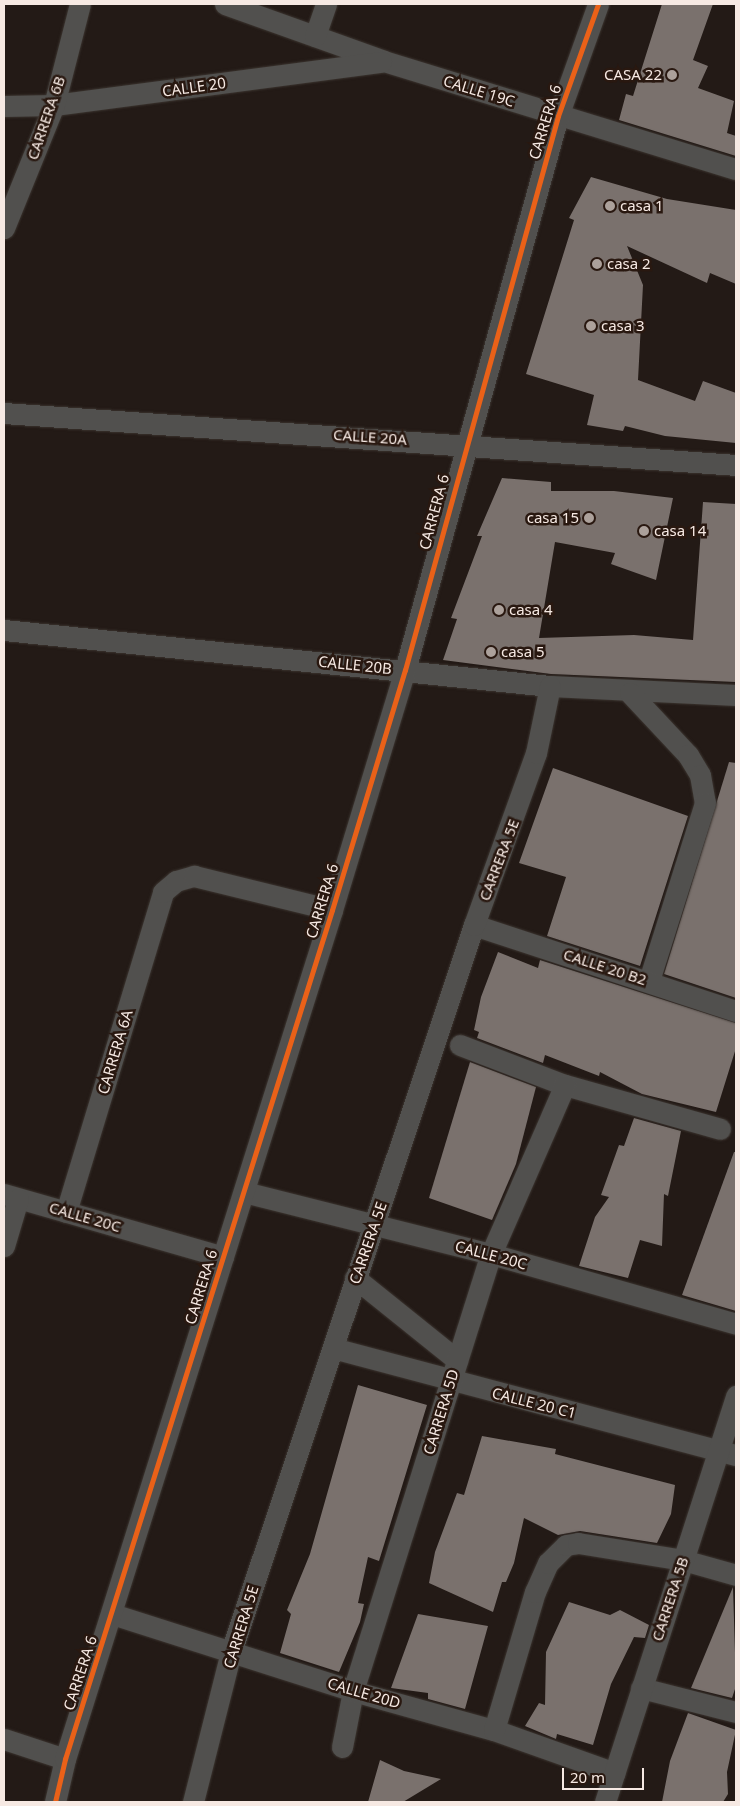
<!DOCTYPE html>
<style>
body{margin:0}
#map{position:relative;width:740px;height:1806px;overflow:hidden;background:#231a16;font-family:"Noto Sans",sans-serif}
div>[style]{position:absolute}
.building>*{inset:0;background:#7a716d}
.roads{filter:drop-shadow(0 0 1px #3b342f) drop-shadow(0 0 1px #3b342f)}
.minor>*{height:21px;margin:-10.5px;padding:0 10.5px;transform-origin:10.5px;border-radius:10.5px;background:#51504e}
.cycleway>*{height:5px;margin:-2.5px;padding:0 2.5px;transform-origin:2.5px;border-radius:2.5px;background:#ea6118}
.dots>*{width:14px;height:14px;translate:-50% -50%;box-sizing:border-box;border:2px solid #291810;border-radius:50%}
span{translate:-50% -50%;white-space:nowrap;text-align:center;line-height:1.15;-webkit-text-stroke:5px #291810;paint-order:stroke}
.poi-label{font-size:15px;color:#f6e9e3}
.right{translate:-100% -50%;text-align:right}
.left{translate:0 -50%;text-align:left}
.street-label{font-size:15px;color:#f6e9e3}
.frame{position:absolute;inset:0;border:5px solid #f6e9e3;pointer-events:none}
.scale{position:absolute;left:562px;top:1768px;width:82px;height:22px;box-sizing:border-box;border:2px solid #f6e9e3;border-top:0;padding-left:6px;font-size:15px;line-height:18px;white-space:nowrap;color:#f6e9e3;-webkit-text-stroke:4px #291810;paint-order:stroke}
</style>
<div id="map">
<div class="building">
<i style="clip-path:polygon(662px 4px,713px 4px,693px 60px,708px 66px,698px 88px,734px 101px,727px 133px,736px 136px,736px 156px,619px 120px,626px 94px,633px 96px)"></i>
<i style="clip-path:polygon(591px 177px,667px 199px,736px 210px,736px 284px,710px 273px,707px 283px,627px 246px,643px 285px,638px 380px,695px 401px,703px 381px,736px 393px,736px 443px,665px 436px,625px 426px,623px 431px,587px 425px,594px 395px,526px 374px,574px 220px,569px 218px)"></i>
<i style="clip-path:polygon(502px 478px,551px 482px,551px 491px,614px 491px,673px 498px,656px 580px,611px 564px,615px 553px,555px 542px,539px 638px,634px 635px,693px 640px,703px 502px,736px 504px,736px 682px,551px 674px,443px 660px,457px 619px,451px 618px,482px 536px,477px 536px)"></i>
<i style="clip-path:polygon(729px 762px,736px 763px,736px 998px,664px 974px)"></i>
<i style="clip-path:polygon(553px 768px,688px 816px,640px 966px,547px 936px,566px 877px,519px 863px)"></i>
<i style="clip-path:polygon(498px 952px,538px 968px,540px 960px,736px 1023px,736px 1048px,716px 1112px,642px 1094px,600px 1072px,599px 1076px,545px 1055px,543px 1063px,477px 1038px,479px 1032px,474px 1030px,481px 997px)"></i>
<i style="clip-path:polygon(470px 1062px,536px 1087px,516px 1164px,492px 1220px,429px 1198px)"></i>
<i style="clip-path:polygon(634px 1118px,681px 1131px,668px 1196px,664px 1194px,662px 1246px,640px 1240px,628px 1278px,579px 1266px,595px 1217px,609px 1197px,601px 1195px,619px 1145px,624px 1146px)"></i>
<i style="clip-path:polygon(734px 1152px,736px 1152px,736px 1311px,682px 1295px)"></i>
<i style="clip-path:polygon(358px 1385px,427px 1405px,379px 1561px,368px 1557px,358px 1603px,364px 1604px,360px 1622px,339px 1672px,280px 1653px,291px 1614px,287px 1610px,310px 1554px)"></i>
<i style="clip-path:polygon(482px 1436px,556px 1449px,555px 1454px,675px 1485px,671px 1514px,657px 1543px,580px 1531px,558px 1535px,524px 1518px,514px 1563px,506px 1582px,502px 1582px,493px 1612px,429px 1583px,435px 1552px,457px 1493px,464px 1495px)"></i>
<i style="clip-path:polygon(733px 1587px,736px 1686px,732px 1698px,691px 1688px)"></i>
<i style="clip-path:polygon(569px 1602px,610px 1615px,620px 1610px,649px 1625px,645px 1638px,634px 1637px,611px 1684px,593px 1745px,557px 1734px,556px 1739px,525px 1726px,539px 1703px,545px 1705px,546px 1652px)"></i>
<i style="clip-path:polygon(418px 1614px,488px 1626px,465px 1709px,428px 1699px,428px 1693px,391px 1688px)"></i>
<i style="clip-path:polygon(688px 1713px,736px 1730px,727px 1772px,728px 1794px,723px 1802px,662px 1802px,670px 1761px)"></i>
<i style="clip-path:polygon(380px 1760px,404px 1771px,441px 1779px,403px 1802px,368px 1802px)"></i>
</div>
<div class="roads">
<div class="minor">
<i style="left:225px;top:4px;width:169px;rotate:19.7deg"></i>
<i style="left:384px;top:61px;width:368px;rotate:17.1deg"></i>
<i style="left:315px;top:36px;width:34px;rotate:-71deg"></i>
<i style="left:4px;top:106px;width:50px;rotate:-1.1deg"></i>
<i style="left:54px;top:105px;width:330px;rotate:-7.5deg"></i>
<i style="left:4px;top:228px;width:133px;rotate:-67.9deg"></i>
<i style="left:54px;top:105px;width:104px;rotate:-75.6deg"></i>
<i style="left:4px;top:413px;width:734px;rotate:4.06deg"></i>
<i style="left:4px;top:630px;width:549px;rotate:5.86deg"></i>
<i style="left:550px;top:686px;width:186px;rotate:2.8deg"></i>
<i style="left:630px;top:693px;width:85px;rotate:46.9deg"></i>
<i style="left:688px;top:755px;width:23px;rotate:59deg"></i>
<i style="left:700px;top:775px;width:28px;rotate:80deg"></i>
<i style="left:705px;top:803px;width:187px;rotate:107.5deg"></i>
<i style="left:474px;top:925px;width:276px;rotate:18.2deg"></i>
<i style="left:460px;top:1045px;width:112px;rotate:20.9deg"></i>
<i style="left:565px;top:1085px;width:161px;rotate:15.8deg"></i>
<i style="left:244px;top:1192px;width:255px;rotate:14.1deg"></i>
<i style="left:491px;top:1254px;width:255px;rotate:15.9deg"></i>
<i style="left:4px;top:1194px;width:228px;rotate:16deg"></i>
<i style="left:66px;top:1212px;width:334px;rotate:-73.1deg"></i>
<i style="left:163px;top:892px;width:17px;rotate:-40deg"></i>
<i style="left:176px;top:881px;width:19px;rotate:-16deg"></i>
<i style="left:194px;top:876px;width:142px;rotate:13.8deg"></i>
<i style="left:4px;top:1246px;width:49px;rotate:-73.4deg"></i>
<i style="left:355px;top:1278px;width:131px;rotate:38.8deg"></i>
<i style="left:333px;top:1348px;width:417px;rotate:14.9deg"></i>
<i style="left:112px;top:1614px;width:253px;rotate:17.7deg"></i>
<i style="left:353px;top:1691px;width:146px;rotate:15.5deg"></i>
<i style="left:494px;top:1730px;width:128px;rotate:19.6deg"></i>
<i style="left:641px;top:1688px;width:98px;rotate:14.2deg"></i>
<i style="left:494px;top:1730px;width:144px;rotate:-73.5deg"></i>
<i style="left:535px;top:1592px;width:32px;rotate:-66deg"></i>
<i style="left:548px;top:1563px;width:25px;rotate:-45deg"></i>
<i style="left:566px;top:1545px;width:12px;rotate:-9deg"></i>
<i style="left:578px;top:1543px;width:106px;rotate:9.2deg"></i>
<i style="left:683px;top:1560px;width:55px;rotate:15.8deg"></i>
<i style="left:4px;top:1739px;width:64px;rotate:18.2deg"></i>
<i style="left:342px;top:1747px;width:57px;rotate:-78.9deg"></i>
<i style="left:353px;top:1691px;width:458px;rotate:-72.5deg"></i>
<i style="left:491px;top:1254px;width:184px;rotate:-66.4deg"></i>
<i style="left:55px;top:1802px;width:44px;rotate:-76.9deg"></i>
<i style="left:65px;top:1759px;width:890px;rotate:-72.54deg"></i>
<i style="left:332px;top:910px;width:251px;rotate:-73.1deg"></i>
<i style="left:405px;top:670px;width:575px;rotate:-74.56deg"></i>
<i style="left:558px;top:116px;width:119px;rotate:-70.3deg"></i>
<i style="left:193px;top:1802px;width:155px;rotate:-75.8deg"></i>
<i style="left:231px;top:1652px;width:767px;rotate:-71.52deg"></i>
<i style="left:474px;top:925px;width:183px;rotate:-70.2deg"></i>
<i style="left:536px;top:753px;width:68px;rotate:-78.2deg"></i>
<i style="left:605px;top:1802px;width:427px;rotate:-72.1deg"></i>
</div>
</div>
<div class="cycleway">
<i style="left:55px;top:1802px;width:44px;rotate:-76.9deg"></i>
<i style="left:65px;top:1759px;width:890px;rotate:-72.54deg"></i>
<i style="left:332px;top:910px;width:251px;rotate:-73.1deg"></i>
<i style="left:405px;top:670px;width:575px;rotate:-74.56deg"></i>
<i style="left:558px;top:116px;width:119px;rotate:-70.3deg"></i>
</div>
<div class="dots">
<i style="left:672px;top:75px;background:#aca19b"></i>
<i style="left:610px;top:206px;background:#aca19b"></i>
<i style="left:597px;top:264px;background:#aca19b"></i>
<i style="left:591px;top:326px;background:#aca19b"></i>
<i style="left:589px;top:518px;background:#aca19b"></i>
<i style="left:644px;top:531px;background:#aca19b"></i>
<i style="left:499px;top:610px;background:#aca19b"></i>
<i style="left:491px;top:652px;background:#aca19b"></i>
</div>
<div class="poi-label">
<span class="right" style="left:662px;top:75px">CASA 22</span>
<span class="left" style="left:620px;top:206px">casa 1</span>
<span class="left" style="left:607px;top:264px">casa 2</span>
<span class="left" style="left:601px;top:326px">casa 3</span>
<span class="right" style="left:579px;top:518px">casa 15</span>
<span class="left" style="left:654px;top:531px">casa 14</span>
<span class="left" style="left:509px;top:610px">casa 4</span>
<span class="left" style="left:501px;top:652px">casa 5</span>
</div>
<div class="street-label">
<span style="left:194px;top:87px;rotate:-8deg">CALLE 20</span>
<span style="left:479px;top:91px;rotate:17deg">CALLE 19C</span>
<span style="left:46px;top:118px;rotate:-71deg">CARRERA 6B</span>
<span style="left:545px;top:122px;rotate:-73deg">CARRERA 6</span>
<span style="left:370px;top:437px;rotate:4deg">CALLE 20A</span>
<span style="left:434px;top:512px;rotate:-75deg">CARRERA 6</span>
<span style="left:355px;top:665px;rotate:6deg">CALLE 20B</span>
<span style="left:499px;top:860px;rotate:-69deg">CARRERA 5E</span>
<span style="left:322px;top:901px;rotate:-73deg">CARRERA 6</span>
<span style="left:605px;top:967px;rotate:18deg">CALLE 20 B2</span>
<span style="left:115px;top:1052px;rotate:-73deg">CARRERA 6A</span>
<span style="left:85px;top:1217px;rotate:16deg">CALLE 20C</span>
<span style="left:368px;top:1243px;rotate:-71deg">CARRERA 5E</span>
<span style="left:491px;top:1255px;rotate:15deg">CALLE 20C</span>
<span style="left:201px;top:1287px;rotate:-73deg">CARRERA 6</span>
<span style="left:534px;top:1403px;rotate:14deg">CALLE 20 C1</span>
<span style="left:441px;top:1412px;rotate:-73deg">CARRERA 5D</span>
<span style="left:670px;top:1599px;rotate:-72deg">CARRERA 5B</span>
<span style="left:241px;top:1627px;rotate:-73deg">CARRERA 5E</span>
<span style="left:80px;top:1673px;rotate:-72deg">CARRERA 6</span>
<span style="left:364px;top:1693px;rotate:16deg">CALLE 20D</span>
</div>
<div class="frame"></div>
<div class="scale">20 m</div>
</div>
